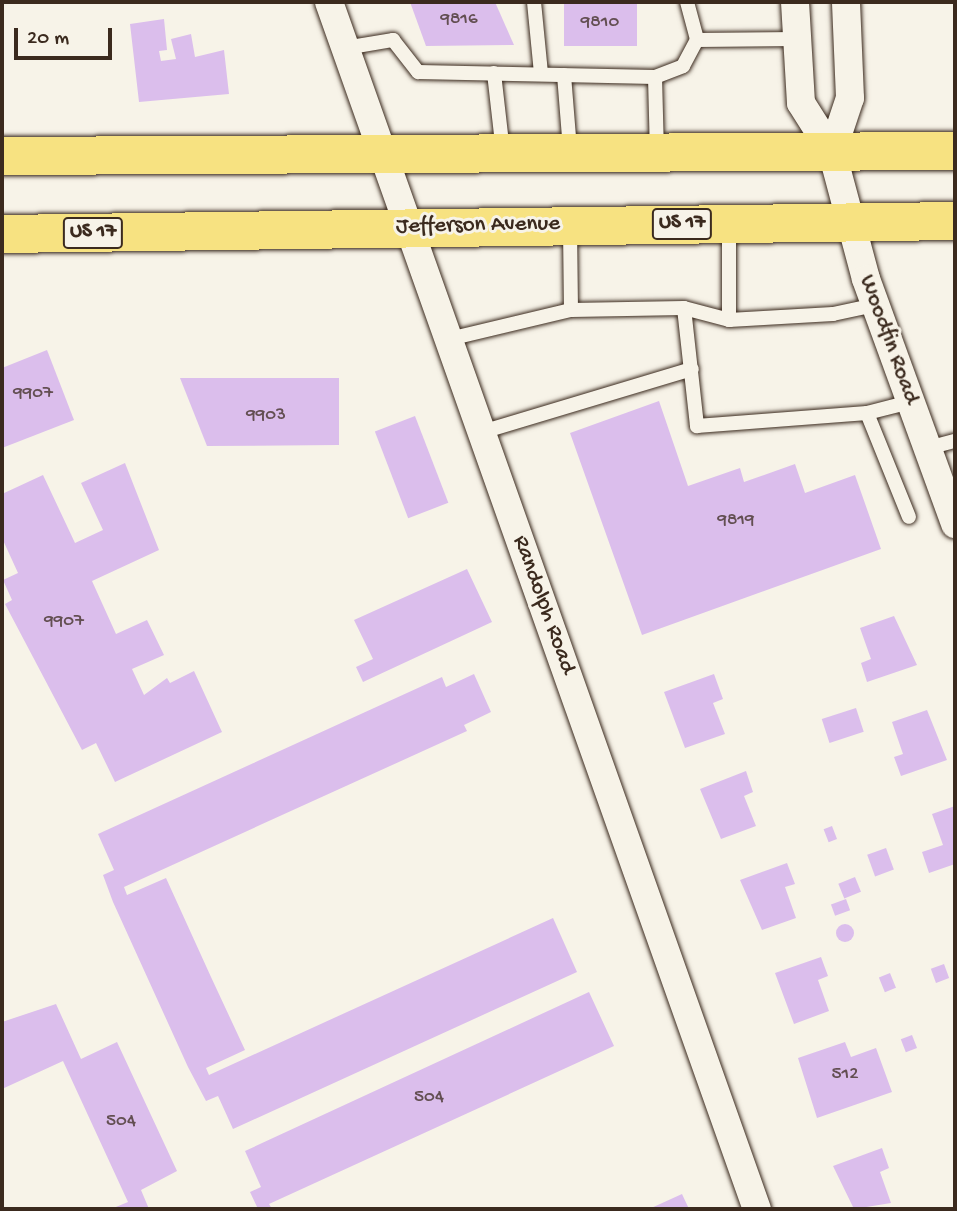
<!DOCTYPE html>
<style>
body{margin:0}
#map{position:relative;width:957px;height:1211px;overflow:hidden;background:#f7f3e8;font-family:"Gochi Hand",sans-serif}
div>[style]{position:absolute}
.building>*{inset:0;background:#dbbeec;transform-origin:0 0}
.round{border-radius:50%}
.roads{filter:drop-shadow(0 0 2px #3b2a1e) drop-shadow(0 0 2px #3b2a1e)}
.lane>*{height:14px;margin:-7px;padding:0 7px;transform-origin:7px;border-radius:7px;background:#f7f3e8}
.street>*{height:28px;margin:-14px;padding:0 14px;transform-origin:14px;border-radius:14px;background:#f7f3e8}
.primary>*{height:38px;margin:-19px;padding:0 19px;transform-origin:19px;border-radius:19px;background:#f7e281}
span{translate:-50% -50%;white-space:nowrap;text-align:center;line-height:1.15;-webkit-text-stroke:6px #f7f3e8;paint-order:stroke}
.number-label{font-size:19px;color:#634f52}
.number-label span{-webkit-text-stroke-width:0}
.shield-label span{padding:2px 5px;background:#f7f3e8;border:2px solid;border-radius:5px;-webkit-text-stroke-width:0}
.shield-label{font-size:21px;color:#3b2a1e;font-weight:700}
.street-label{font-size:23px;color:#3b2a1e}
.frame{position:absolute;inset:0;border:4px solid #3b2a1e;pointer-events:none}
.scale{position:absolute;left:14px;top:28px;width:98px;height:32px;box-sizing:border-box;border:4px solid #3b2a1e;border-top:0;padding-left:9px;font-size:21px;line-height:24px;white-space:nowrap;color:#3b2a1e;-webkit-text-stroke:5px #f7f3e8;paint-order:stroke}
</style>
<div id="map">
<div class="building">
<i style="clip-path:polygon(410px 2px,495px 2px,514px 45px,426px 46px)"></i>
<i style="left:564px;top:2px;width:73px;height:44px"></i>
<i style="clip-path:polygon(164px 19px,167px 50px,159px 51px,161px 61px,176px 59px,171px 39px,191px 34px,195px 57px,224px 50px,229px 94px,139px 102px,130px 24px)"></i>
<i style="clip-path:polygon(47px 350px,74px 420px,2px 448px,2px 368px)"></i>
<i style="clip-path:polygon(180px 378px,339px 378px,339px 445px,207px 446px)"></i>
<i style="clip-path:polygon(659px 401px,688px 486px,740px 468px,744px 482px,795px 464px,805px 493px,855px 475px,881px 549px,642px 635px,570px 433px)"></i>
<i style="left:415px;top:416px;width:93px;height:43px;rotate:69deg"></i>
<i style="clip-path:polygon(125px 463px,159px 550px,92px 581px,116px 634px,147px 620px,164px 655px,132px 669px,144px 695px,167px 678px,170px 683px,194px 671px,222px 732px,115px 782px,96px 743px,82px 750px,5px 604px,12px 600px,3px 580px,18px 573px,2px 538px,2px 494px,43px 475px,75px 543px,103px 530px,81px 483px)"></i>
<i style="clip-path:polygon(467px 569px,492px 622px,363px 682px,356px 667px,373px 659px,354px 620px)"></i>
<i style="clip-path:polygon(894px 616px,917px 665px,867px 682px,861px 663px,871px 659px,860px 628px)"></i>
<i style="clip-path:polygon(474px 674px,491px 712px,464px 725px,467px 731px,124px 887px,127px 895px,166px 878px,211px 977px,245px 1050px,206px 1068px,209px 1075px,553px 918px,577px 972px,233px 1129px,218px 1096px,206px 1101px,188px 1067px,113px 902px,103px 875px,114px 870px,98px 834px,442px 677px,446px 687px)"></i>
<i style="clip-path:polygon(714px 674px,723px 699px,713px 703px,725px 734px,685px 748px,664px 692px)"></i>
<i style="left:856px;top:708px;width:25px;height:36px;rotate:72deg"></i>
<i style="clip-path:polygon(927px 710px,947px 760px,901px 776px,894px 757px,903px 754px,892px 722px)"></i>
<i style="clip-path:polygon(746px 771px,753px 792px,744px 796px,756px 826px,721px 839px,700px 789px)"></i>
<i style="clip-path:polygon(955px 806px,955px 864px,929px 873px,922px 852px,943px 845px,932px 814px)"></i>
<i style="left:832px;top:826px;width:14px;height:9px;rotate:69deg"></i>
<i style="left:886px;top:848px;width:23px;height:20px;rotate:70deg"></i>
<i style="clip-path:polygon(787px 863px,795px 884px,785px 887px,796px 918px,762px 930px,740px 880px)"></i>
<i style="left:855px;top:877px;width:16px;height:18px;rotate:68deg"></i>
<i style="left:846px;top:899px;width:12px;height:16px;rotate:70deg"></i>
<i class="round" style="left:836px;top:924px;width:18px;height:18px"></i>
<i style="clip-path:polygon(821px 957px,828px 976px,818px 980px,829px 1011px,794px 1024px,775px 973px)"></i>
<i style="left:944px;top:964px;width:15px;height:14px;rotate:70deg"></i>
<i style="left:890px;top:973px;width:16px;height:12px;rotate:68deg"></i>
<i style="clip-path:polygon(589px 992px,614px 1046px,269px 1204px,272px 1209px,258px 1209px,250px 1192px,261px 1187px,245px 1151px)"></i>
<i style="clip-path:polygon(56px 1004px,81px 1059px,117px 1042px,177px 1171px,141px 1190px,149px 1209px,111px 1209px,128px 1202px,63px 1061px,2px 1089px,2px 1022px)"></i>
<i style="left:912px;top:1035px;width:14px;height:12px;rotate:69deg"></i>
<i style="clip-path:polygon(845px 1042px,851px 1057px,876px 1048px,892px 1092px,817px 1118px,798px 1058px)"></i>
<i style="clip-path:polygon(882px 1148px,889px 1168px,880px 1172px,891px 1203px,854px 1209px,833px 1166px)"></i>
<i style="clip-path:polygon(682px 1194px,689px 1209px,649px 1209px)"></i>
</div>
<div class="roads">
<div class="lane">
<i style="left:534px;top:2px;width:72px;rotate:84.4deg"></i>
<i style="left:687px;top:2px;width:39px;rotate:75deg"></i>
<i style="left:345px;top:48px;width:49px;rotate:-9.5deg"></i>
<i style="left:393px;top:40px;width:41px;rotate:52deg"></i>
<i style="left:418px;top:72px;width:237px;rotate:1.2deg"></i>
<i style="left:655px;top:77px;width:30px;rotate:-21deg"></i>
<i style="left:683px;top:66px;width:30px;rotate:-62deg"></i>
<i style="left:697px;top:40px;width:99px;rotate:-0.6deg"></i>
<i style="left:494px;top:73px;width:80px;rotate:83.5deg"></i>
<i style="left:564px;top:75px;width:75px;rotate:85.4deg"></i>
<i style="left:655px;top:77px;width:75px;rotate:88.5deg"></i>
<i style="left:684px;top:308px;width:119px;rotate:83.7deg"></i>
<i style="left:697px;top:426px;width:170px;rotate:-4.4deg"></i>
<i style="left:867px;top:413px;width:112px;rotate:68deg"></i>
<i style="left:571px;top:310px;width:113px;rotate:-1deg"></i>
<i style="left:684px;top:308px;width:47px;rotate:14.9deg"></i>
<i style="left:729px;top:320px;width:94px;rotate:-90deg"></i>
<i style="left:729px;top:320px;width:104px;rotate:-3.3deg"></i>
<i style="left:833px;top:314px;width:43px;rotate:-12.1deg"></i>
<i style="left:449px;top:339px;width:125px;rotate:-13.4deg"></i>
<i style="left:571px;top:310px;width:83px;rotate:-90.7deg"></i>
<i style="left:867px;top:413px;width:44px;rotate:-14.3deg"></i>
<i style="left:482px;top:432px;width:219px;rotate:-16.7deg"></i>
<i style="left:928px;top:448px;width:28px;rotate:-15deg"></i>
</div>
<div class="street">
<i style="left:329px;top:2px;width:1281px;rotate:70.48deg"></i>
<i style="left:795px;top:2px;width:101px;rotate:86.6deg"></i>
<i style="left:801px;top:103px;width:58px;rotate:57.7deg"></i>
<i style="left:832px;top:152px;width:131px;rotate:75deg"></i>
<i style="left:866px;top:279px;width:261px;rotate:70deg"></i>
<i style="left:832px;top:152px;width:57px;rotate:-71.6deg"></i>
<i style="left:850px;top:98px;width:96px;rotate:-92.4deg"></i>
</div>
<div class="primary">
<i style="left:2px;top:156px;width:953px;rotate:-0.3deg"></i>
<i style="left:2px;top:234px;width:953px;rotate:-0.78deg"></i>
</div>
</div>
<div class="number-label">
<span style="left:459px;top:20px">9816</span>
<span style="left:600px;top:23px">9810</span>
<span style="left:33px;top:394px">9907</span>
<span style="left:266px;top:416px">9903</span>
<span style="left:736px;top:521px">9819</span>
<span style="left:64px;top:622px">9907</span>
<span style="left:845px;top:1075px">512</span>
<span style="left:429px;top:1098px">504</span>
<span style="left:121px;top:1122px">504</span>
</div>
<div class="shield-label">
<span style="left:682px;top:224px">US 17</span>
<span style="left:93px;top:233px">US 17</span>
</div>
<div class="street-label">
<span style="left:478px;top:226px;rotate:-1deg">Jefferson Avenue</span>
<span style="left:888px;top:340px;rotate:70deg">Woodfin Road</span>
<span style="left:543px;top:605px;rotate:70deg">Randolph Road</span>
</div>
<div class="frame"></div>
<div class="scale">20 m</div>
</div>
